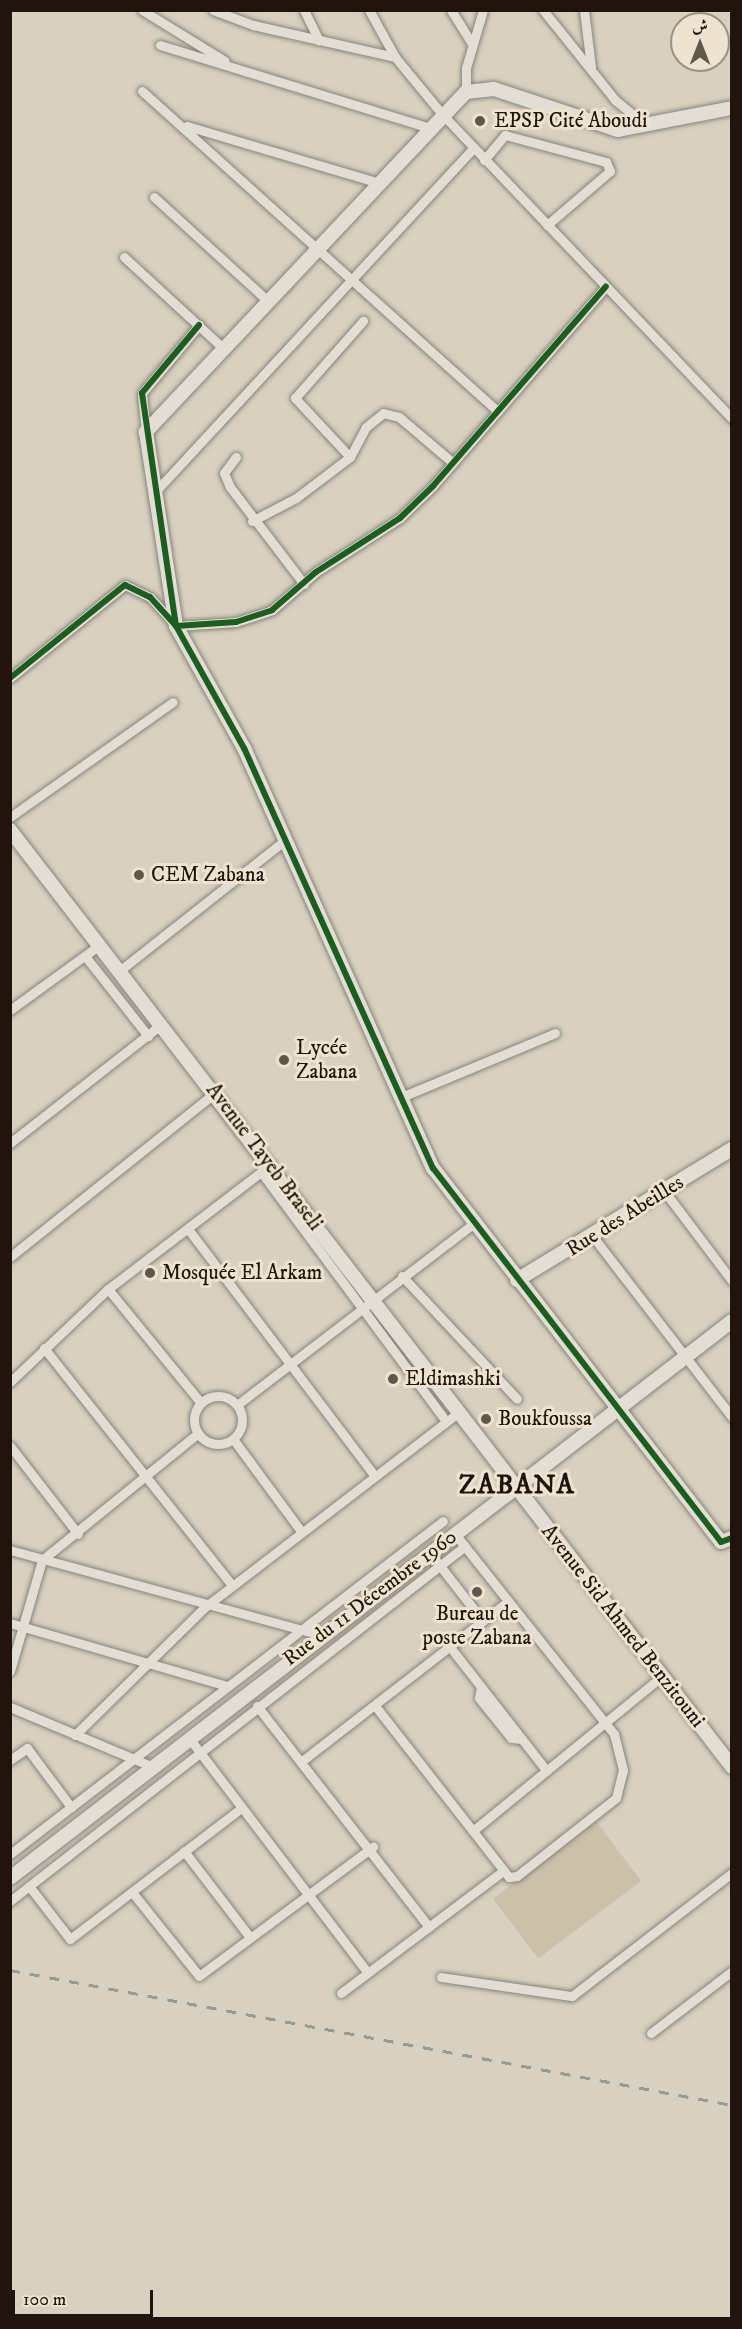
<!DOCTYPE html>
<meta charset="utf-8">
<style>
body{margin:0}
#map{position:relative;width:742px;height:2329px;overflow:hidden;background:#d8d0c0;font-family:"IM FELL DW Pica",Amiri,serif}
div>[style]{position:absolute}
.green>*{inset:0;background:#ccc0ab;transform-origin:0 0}
.roads{filter:drop-shadow(0 0 2px #898379) drop-shadow(0 0 2px #898379)}
.street>*{height:9px;margin:-4.5px;padding:0 4.5px;transform-origin:4.5px;border-radius:4.5px;background:#e2ded5}
.street>.ring{margin:-4.5px;padding:0;box-sizing:content-box;background:none;border:9px solid #e2ded5;border-radius:50%}
.secondary>*{height:14px;margin:-7px;padding:0 7px;transform-origin:7px;border-radius:7px;background:#e2ded5}
.rail>*{height:3px;margin-top:-1.5px;transform-origin:0;background:repeating-linear-gradient(90deg,#9d9992 0 10px,transparent 0 20px)}
.cycleway>*{height:6px;margin:-3px;padding:0 3px;transform-origin:3px;border-radius:3px;background:#1b5e20}
.dots>*{width:16px;height:16px;translate:-50% -50%;box-sizing:border-box;border:3px solid #ede3d0;border-radius:50%}
span{translate:-50% -50%;white-space:nowrap;text-align:center;line-height:1.15;-webkit-text-stroke:6px #ede3d0;paint-order:stroke}
.poi-label{font-size:21px;color:#20140c}
.left{translate:0 -50%;text-align:left}
.street-label{font-size:21px;color:#20140c}
.district-label{font-size:27px;color:#20140c;font-weight:700;letter-spacing:1.5px}
.frame{position:absolute;inset:0;border:12px solid #20140c;pointer-events:none}
.north{position:absolute;left:670px;top:12px;width:60px;height:60px;box-sizing:border-box;background:#ede3d0;border:2px solid #9b9082;border-radius:50%;rotate:0deg;font-size:16px;font-weight:700;line-height:24px;text-align:center;color:#20140c}
.north::after{content:'';display:block;margin:auto;width:21px;height:27px;background:#60564b;clip-path:polygon(50% 0,100% 100%,50% 72%,0 100%)}
.scale{position:absolute;left:12px;top:2290px;width:141px;height:27px;box-sizing:border-box;border:3px solid #20140c;border-top:0;padding-left:8px;font-size:18px;line-height:21px;white-space:nowrap;color:#20140c;-webkit-text-stroke:4px #ede3d0;paint-order:stroke}
</style>
<div id="map">
<div class="green">
<i style="left:596px;top:1821px;width:75px;height:129px;rotate:53deg"></i>
</div>
<div class="roads">
<div class="street">
<i style="left:142px;top:10px;width:97px;rotate:31.6deg"></i>
<i style="left:213px;top:10px;width:43px;rotate:20.6deg"></i>
<i style="left:253px;top:25px;width:146px;rotate:12.7deg"></i>
<i style="left:304px;top:10px;width:34px;rotate:64deg"></i>
<i style="left:369px;top:10px;width:54px;rotate:61deg"></i>
<i style="left:395px;top:57px;width:74px;rotate:50.5deg"></i>
<i style="left:442px;top:114px;width:421px;rotate:46.4deg"></i>
<i style="left:451px;top:10px;width:39px;rotate:58deg"></i>
<i style="left:543px;top:10px;width:115px;rotate:51.3deg"></i>
<i style="left:615px;top:100px;width:41px;rotate:39.1deg"></i>
<i style="left:584px;top:10px;width:57px;rotate:83deg"></i>
<i style="left:160px;top:45px;width:282px;rotate:17.1deg"></i>
<i style="left:142px;top:91px;width:479px;rotate:42deg"></i>
<i style="left:466px;top:92px;width:24px;rotate:-90deg"></i>
<i style="left:466px;top:68px;width:60px;rotate:-73.7deg"></i>
<i style="left:187px;top:126px;width:201px;rotate:16.5deg"></i>
<i style="left:484px;top:160px;width:33px;rotate:-50deg"></i>
<i style="left:505px;top:135px;width:105px;rotate:15deg"></i>
<i style="left:606px;top:162px;width:10px;rotate:66deg"></i>
<i style="left:610px;top:171px;width:83px;rotate:139.4deg"></i>
<i style="left:154px;top:197px;width:156px;rotate:42.4deg"></i>
<i style="left:124px;top:257px;width:136px;rotate:42.6deg"></i>
<i style="left:146px;top:432px;width:39px;rotate:-96deg"></i>
<i style="left:142px;top:393px;width:89px;rotate:-50deg"></i>
<i style="left:236px;top:457px;width:20px;rotate:127deg"></i>
<i style="left:224px;top:473px;width:15px;rotate:67deg"></i>
<i style="left:230px;top:487px;width:122px;rotate:52.7deg"></i>
<i style="left:350px;top:457px;width:81px;rotate:-133deg"></i>
<i style="left:295px;top:398px;width:103px;rotate:-48.6deg"></i>
<i style="left:154px;top:493px;width:471px;rotate:-47.2deg"></i>
<i style="left:252px;top:521px;width:50px;rotate:-27.6deg"></i>
<i style="left:296px;top:498px;width:68px;rotate:-37.2deg"></i>
<i style="left:350px;top:457px;width:34px;rotate:-62deg"></i>
<i style="left:366px;top:427px;width:22px;rotate:-39deg"></i>
<i style="left:383px;top:413px;width:16px;rotate:14deg"></i>
<i style="left:399px;top:417px;width:71px;rotate:40.4deg"></i>
<i style="left:10px;top:678px;width:148px;rotate:-39deg"></i>
<i style="left:125px;top:585px;width:28px;rotate:26deg"></i>
<i style="left:150px;top:597px;width:39px;rotate:48deg"></i>
<i style="left:176px;top:626px;width:60px;rotate:-3.8deg"></i>
<i style="left:236px;top:622px;width:38px;rotate:-18deg"></i>
<i style="left:272px;top:610px;width:58px;rotate:-40.8deg"></i>
<i style="left:316px;top:572px;width:100px;rotate:-32.7deg"></i>
<i style="left:400px;top:518px;width:46px;rotate:-44.1deg"></i>
<i style="left:433px;top:486px;width:264px;rotate:-49.1deg"></i>
<i style="left:10px;top:817px;width:199px;rotate:-35.2deg"></i>
<i style="left:85px;top:956px;width:102px;rotate:51.8deg"></i>
<i style="left:118px;top:972px;width:213px;rotate:-38.3deg"></i>
<i style="left:10px;top:1010px;width:109px;rotate:-36deg"></i>
<i style="left:399px;top:1098px;width:169px;rotate:-22.6deg"></i>
<i style="left:10px;top:1143px;width:193px;rotate:-38.1deg"></i>
<i style="left:261px;top:1172px;width:309px;rotate:53.4deg"></i>
<i style="left:665px;top:1192px;width:111px;rotate:53deg"></i>
<i style="left:188px;top:1229px;width:307px;rotate:52.9deg"></i>
<i style="left:594px;top:1238px;width:226px;rotate:52.4deg"></i>
<i style="left:10px;top:1257px;width:264px;rotate:-38.7deg"></i>
<i style="left:402px;top:1276px;width:168px;rotate:46.9deg"></i>
<i style="left:108px;top:1289px;width:147px;rotate:50.8deg"></i>
<i style="left:44px;top:1348px;width:303px;rotate:51.6deg"></i>
<i style="left:10px;top:1382px;width:135px;rotate:-43.5deg"></i>
<i style="left:108px;top:1289px;width:204px;rotate:-37.4deg"></i>
<i class="ring" style="left:194px;top:1396px;width:39px;height:39px"></i>
<i style="left:237px;top:1405px;width:299px;rotate:-37.5deg"></i>
<i style="left:233px;top:1439px;width:113px;rotate:53.6deg"></i>
<i style="left:10px;top:1446px;width:111px;rotate:52.3deg"></i>
<i style="left:10px;top:1550px;width:322px;rotate:15.3deg"></i>
<i style="left:430px;top:1553px;width:86px;rotate:52.1deg"></i>
<i style="left:10px;top:1623px;width:226px;rotate:16.2deg"></i>
<i style="left:450px;top:1647px;width:157px;rotate:52deg"></i>
<i style="left:10px;top:1671px;width:116px;rotate:-73.9deg"></i>
<i style="left:42px;top:1560px;width:201px;rotate:-39.1deg"></i>
<i style="left:481px;top:1687px;width:11px;rotate:100deg"></i>
<i style="left:479px;top:1698px;width:51px;rotate:51.3deg"></i>
<i style="left:511px;top:1738px;width:11px;rotate:5deg"></i>
<i style="left:257px;top:1706px;width:280px;rotate:52.1deg"></i>
<i style="left:10px;top:1707px;width:153px;rotate:22.7deg"></i>
<i style="left:376px;top:1707px;width:216px;rotate:52deg"></i>
<i style="left:509px;top:1877px;width:8px;rotate:-7deg"></i>
<i style="left:517px;top:1876px;width:126px;rotate:-38.2deg"></i>
<i style="left:616px;top:1798px;width:29px;rotate:-76deg"></i>
<i style="left:623px;top:1770px;width:37px;rotate:-104deg"></i>
<i style="left:614px;top:1734px;width:256px;rotate:-128.5deg"></i>
<i style="left:75px;top:1735px;width:182px;rotate:-44.6deg"></i>
<i style="left:205px;top:1607px;width:322px;rotate:-37.5deg"></i>
<i style="left:189px;top:1738px;width:295px;rotate:52.7deg"></i>
<i style="left:10px;top:1760px;width:21px;rotate:-35deg"></i>
<i style="left:27px;top:1748px;width:74px;rotate:53.3deg"></i>
<i style="left:302px;top:1761px;width:261px;rotate:-37.8deg"></i>
<i style="left:474px;top:1830px;width:242px;rotate:-39.3deg"></i>
<i style="left:184px;top:1851px;width:107px;rotate:52.6deg"></i>
<i style="left:10px;top:1854px;width:546px;rotate:-37.56deg"></i>
<i style="left:29px;top:1886px;width:67px;rotate:52.3deg"></i>
<i style="left:70px;top:1939px;width:214px;rotate:-37.4deg"></i>
<i style="left:132px;top:1892px;width:107px;rotate:51.4deg"></i>
<i style="left:199px;top:1976px;width:217px;rotate:-36.6deg"></i>
<i style="left:10px;top:1901px;width:577px;rotate:-37.96deg"></i>
<i style="left:441px;top:1977px;width:132px;rotate:8.3deg"></i>
<i style="left:572px;top:1996px;width:202px;rotate:-37.6deg"></i>
<i style="left:341px;top:1993px;width:203px;rotate:-37deg"></i>
<i style="left:651px;top:2033px;width:102px;rotate:-37.4deg"></i>
</div>
<div class="secondary">
<i style="left:732px;top:108px;width:116px;rotate:169.1deg"></i>
<i style="left:618px;top:130px;width:131px;rotate:-161.7deg"></i>
<i style="left:494px;top:89px;width:28px;rotate:174deg"></i>
<i style="left:466px;top:92px;width:467px;rotate:133.3deg"></i>
<i style="left:146px;top:432px;width:196px;rotate:81.2deg"></i>
<i style="left:176px;top:626px;width:140px;rotate:60.9deg"></i>
<i style="left:244px;top:748px;width:461px;rotate:65.8deg"></i>
<i style="left:433px;top:1168px;width:472px;rotate:52.4deg"></i>
<i style="left:721px;top:1542px;width:12px;rotate:-20deg"></i>
<i style="left:10px;top:830px;width:1183px;rotate:52.38deg"></i>
<i style="left:517px;top:1280px;width:252px;rotate:-31.4deg"></i>
<i style="left:10px;top:1878px;width:912px;rotate:-37.65deg"></i>
</div>
</div>
<div class="rail">
<i style="left:10px;top:1970px;width:735px;rotate:10.59deg"></i>
</div>
<div class="cycleway">
<i style="left:199px;top:325px;width:89px;rotate:130deg"></i>
<i style="left:142px;top:393px;width:235px;rotate:81.7deg"></i>
<i style="left:176px;top:626px;width:140px;rotate:60.9deg"></i>
<i style="left:244px;top:748px;width:461px;rotate:65.8deg"></i>
<i style="left:433px;top:1168px;width:472px;rotate:52.4deg"></i>
<i style="left:721px;top:1542px;width:12px;rotate:-20deg"></i>
<i style="left:10px;top:678px;width:148px;rotate:-39deg"></i>
<i style="left:125px;top:585px;width:28px;rotate:26deg"></i>
<i style="left:150px;top:597px;width:39px;rotate:48deg"></i>
<i style="left:176px;top:626px;width:60px;rotate:-3.8deg"></i>
<i style="left:236px;top:622px;width:38px;rotate:-18deg"></i>
<i style="left:272px;top:610px;width:58px;rotate:-40.8deg"></i>
<i style="left:316px;top:572px;width:100px;rotate:-32.7deg"></i>
<i style="left:400px;top:518px;width:46px;rotate:-44.1deg"></i>
<i style="left:433px;top:486px;width:264px;rotate:-49.1deg"></i>
</div>
<div class="dots">
<i style="left:480px;top:121px;background:#60564b"></i>
<i style="left:139px;top:875px;background:#60564b"></i>
<i style="left:284px;top:1060px;background:#60564b"></i>
<i style="left:150px;top:1273px;background:#60564b"></i>
<i style="left:393px;top:1379px;background:#60564b"></i>
<i style="left:486px;top:1419px;background:#60564b"></i>
<i style="left:477px;top:1592px;background:#60564b"></i>
</div>
<div class="poi-label">
<span class="left" style="left:494px;top:121px">EPSP Cité Aboudi</span>
<span class="left" style="left:151px;top:875px">CEM Zabana</span>
<span class="left" style="left:296px;top:1060px">Lycée<br>Zabana</span>
<span class="left" style="left:162px;top:1273px">Mosquée El Arkam</span>
<span class="left" style="left:405px;top:1379px">Eldimashki</span>
<span class="left" style="left:498px;top:1419px">Boukfoussa</span>
<span style="left:477px;top:1626px">Bureau de<br>poste Zabana</span>
</div>
<div class="street-label">
<span style="left:264px;top:1157px;rotate:53deg">Avenue Tayeb Braseli</span>
<span style="left:625px;top:1216px;rotate:-32deg">Rue des Abeilles</span>
<span style="left:370px;top:1598px;rotate:-37deg">Rue du 11 Décembre 1960</span>
<span style="left:623px;top:1626px;rotate:52deg">Avenue Sid Ahmed Benzitouni</span>
</div>
<div class="district-label">
<span style="left:517px;top:1486px">ZABANA</span>
</div>
<div class="frame"></div>
<div class="north">ش</div>
<div class="scale">100 m</div>
</div>
